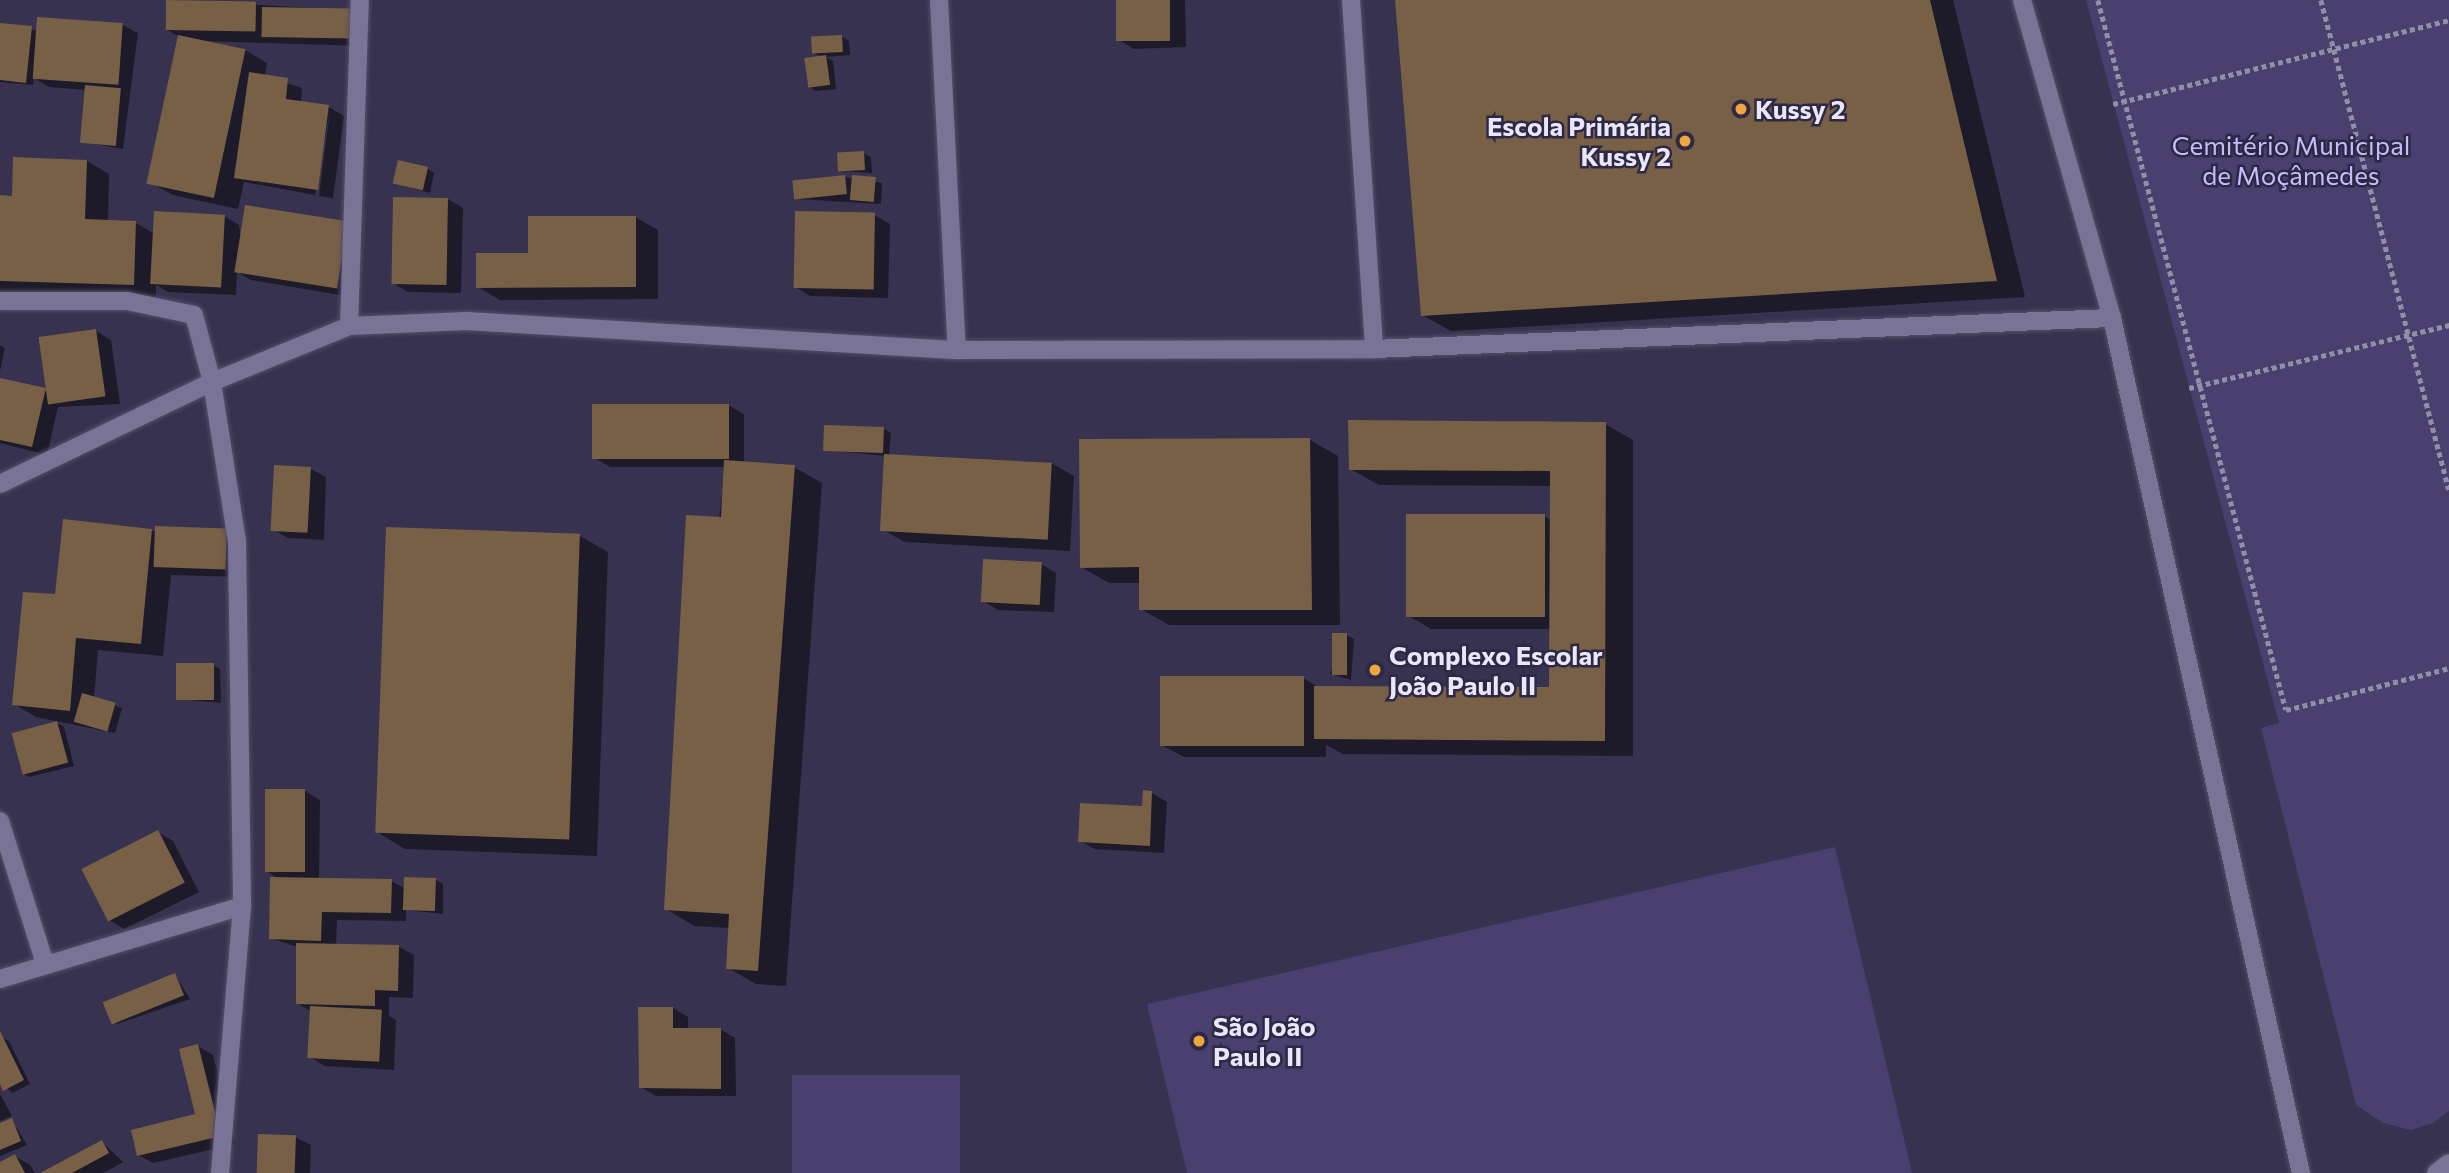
<!DOCTYPE html>
<meta charset="utf-8">
<style>
body{margin:0}
#map{position:relative;width:2449px;height:1173px;overflow:hidden;background:#37324f;font-family:Commissioner,sans-serif}
div>[style]{position:absolute}
.green>*{inset:0;background:#494070;transform-origin:0 0}
.shadow>*{inset:0;background:#0007}
.building>*{inset:0;background:#776045;transform-origin:0 0}
.path>*{height:4.5px;margin-top:-2.25px;transform-origin:0;background:repeating-linear-gradient(90deg,#918ea5 0 5px,transparent 0 8.5px)}
.roads{filter:drop-shadow(0 0 2px #544f67) drop-shadow(0 0 2px #544f67)}
.service>*{height:18px;margin:-9px;padding:0 9px;transform-origin:9px;border-radius:9px;background:#797495}
.minor>*{height:18px;margin:-9px;padding:0 9px;transform-origin:9px;border-radius:9px;background:#797495}
.tertiary>*{height:18px;margin:-9px;padding:0 9px;transform-origin:9px;border-radius:9px;background:#797495}
.dots>*{width:19px;height:19px;translate:-50% -50%;box-sizing:border-box;border:4px solid #2d2844;border-radius:50%}
span{translate:-50% -50%;white-space:nowrap;text-align:center;line-height:1.15;-webkit-text-stroke:5px #2d2844;paint-order:stroke}
.poi-label{font-size:26px;color:#e9e7f9;font-weight:700}
.left{translate:0 -50%;text-align:left}
.right{translate:-100% -50%;text-align:right}
.park-label{font-size:26px;color:#c6bcfd}
</style>
<div id="map">
<div class="green">
<i style="clip-path:polygon(2086px 0,2449px 0,2449px 1111px,2433px 1123px,2411px 1130px,2383px 1123px,2356px 1105px,2261px 728px,2279px 723px)"></i>
<i style="clip-path:polygon(1835px 847px,1912px 1173px,1187px 1173px,1147px 1004px)"></i>
<i style="left:792px;top:1075px;width:168px;height:98px"></i>
</div>
<div class="shadow">
<i style="clip-path:polygon(166px 0,351px 10px,366px 46px,199px 41px,245px 50px,267px 63px,265px 76px,302px 88px,301px 103px,329px 107px,344px 116px,333px 198px,319px 196px,330px 110px,315px 195px,244px 182px,238px 209px,173px 195px,151px 183px,180px 37px,165px 29px)"></i>
<i style="clip-path:polygon(1118px 0,1185px 0,1186px 47px,1134px 49px,1119px 40px)"></i>
<i style="clip-path:polygon(1397px 0,1953px 0,2025px 297px,1451px 331px,1422px 315px)"></i>
<i style="clip-path:polygon(0 24px,37px 31px,123px 25px,138px 33px,123px 149px,82px 142px,86px 90px,49px 87px,34px 78px,33px 85px,0 82px)"></i>
<i style="clip-path:polygon(842px 37px,849px 41px,850px 55px,825px 57px,833px 61px,836px 89px,816px 91px,809px 87px,822px 57px,814px 53px)"></i>
<i style="clip-path:polygon(863px 153px,871px 157px,872px 173px,839px 171px)"></i>
<i style="clip-path:polygon(87px 161px,109px 174px,108px 222px,136px 223px,155px 234px,224px 216px,239px 225px,241px 239px,347px 224px,362px 233px,352px 297px,251px 280px,237px 272px,236px 295px,168px 292px,156px 285px,156px 297px,0 292px,0 197px,14px 197px)"></i>
<i style="clip-path:polygon(427px 168px,434px 173px,430px 193px,395px 183px)"></i>
<i style="clip-path:polygon(844px 177px,882px 183px,881px 204px,796px 199px)"></i>
<i style="clip-path:polygon(448px 199px,463px 208px,461px 293px,408px 292px,393px 283px)"></i>
<i style="clip-path:polygon(874px 215px,890px 224px,888px 298px,810px 296px,795px 287px)"></i>
<i style="clip-path:polygon(635px 217px,658px 230px,658px 299px,500px 300px,478px 287px,530px 255px)"></i>
<i style="clip-path:polygon(96px 331px,111px 340px,120px 404px,58px 407px,47px 455px,0 443px,0 380px,48px 392px)"></i>
<i style="clip-path:polygon(0 345px,5px 348px,0 371px)"></i>
<i style="clip-path:polygon(728px 405px,744px 414px,744px 463px,794px 467px,822px 483px,786px 986px,756px 984px,728px 968px,730px 928px,694px 926px,666px 909px,726px 467px,610px 467px,595px 458px)"></i>
<i style="clip-path:polygon(1605px 424px,1633px 440px,1633px 756px,1343px 754px,1326px 745px,1326px 757px,1184px 757px,1161px 745px,1303px 678px,1320px 688px,1551px 689px,1551px 629px,1431px 629px,1409px 616px,1544px 516px,1551px 520px,1551px 486px,1379px 485px,1350px 469px)"></i>
<i style="clip-path:polygon(883px 428px,891px 433px,889px 456px,1051px 463px,1074px 476px,1070px 551px,905px 542px,883px 530px,886px 456px,825px 450px)"></i>
<i style="clip-path:polygon(1310px 440px,1338px 456px,1340px 625px,1169px 625px,1141px 609px,1141px 583px,1109px 583px,1081px 567px)"></i>
<i style="clip-path:polygon(311px 469px,326px 477px,324px 540px,288px 538px,273px 530px)"></i>
<i style="clip-path:polygon(227px 530px,242px 577px,171px 575px,163px 656px,98px 650px,94px 698px,122px 708px,115px 733px,36px 717px,14px 704px,56px 596px,151px 531px)"></i>
<i style="clip-path:polygon(580px 536px,608px 552px,597px 856px,405px 849px,377px 832px)"></i>
<i style="clip-path:polygon(1041px 564px,1056px 573px,1054px 612px,998px 610px,983px 601px)"></i>
<i style="clip-path:polygon(1347px 635px,1354px 639px,1351px 680px,1330px 674px)"></i>
<i style="clip-path:polygon(213px 665px,220px 669px,221px 703px,177px 699px)"></i>
<i style="clip-path:polygon(57px 723px,64px 727px,74px 766px,29px 777px,22px 773px)"></i>
<i style="clip-path:polygon(305px 791px,320px 800px,319px 880px,391px 881px,406px 889px,436px 880px,443px 884px,443px 914px,406px 910px,406px 921px,337px 920px,336px 945px,399px 947px,414px 955px,413px 998px,389px 997px,389px 1016px,396px 1020px,394px 1070px,325px 1066px,310px 1057px,312px 1012px,297px 1003px,298px 947px,270px 938px,279px 879px,266px 871px)"></i>
<i style="clip-path:polygon(1152px 793px,1167px 802px,1164px 853px,1095px 849px,1080px 841px,1143px 808px)"></i>
<i style="clip-path:polygon(158px 832px,173px 841px,199px 892px,124px 929px,109px 920px)"></i>
<i style="clip-path:polygon(175px 975px,190px 999px,117px 1024px,110px 1020px)"></i>
<i style="clip-path:polygon(673px 1008px,688px 1017px,688px 1030px,720px 1029px,735px 1038px,736px 1096px,656px 1096px,641px 1087px)"></i>
<i style="clip-path:polygon(0 1037px,9px 1041px,30px 1084px,12px 1093px,0 1080px)"></i>
<i style="clip-path:polygon(198px 1046px,213px 1055px,235px 1144px,153px 1163px,138px 1155px,198px 1116px)"></i>
<i style="clip-path:polygon(0 1094px,12px 1116px,0 1121px)"></i>
<i style="clip-path:polygon(12px 1120px,27px 1145px,0 1156px,0 1125px)"></i>
<i style="clip-path:polygon(295px 1137px,311px 1145px,310px 1173px,259px 1173px)"></i>
<i style="clip-path:polygon(102px 1142px,123px 1162px,103px 1173px,43px 1173px)"></i>
<i style="clip-path:polygon(15px 1156px,30px 1165px,35px 1173px,0 1173px,0 1164px)"></i>
</div>
<div class="building">
<i style="left:166px;top:0;width:90px;height:30px;rotate:1deg"></i>
<i style="left:1116px;top:0;width:54px;height:41px"></i>
<i style="clip-path:polygon(1395px 0,1930px 0,1997px 281px,1421px 316px)"></i>
<i style="left:262px;top:7px;width:90px;height:30px;rotate:1deg"></i>
<i style="left:37px;top:17px;width:86px;height:62px;rotate:4deg"></i>
<i style="clip-path:polygon(0 23px,32px 26px,26px 83px,0 80px)"></i>
<i style="left:178px;top:35px;width:69px;height:152px;rotate:12deg"></i>
<i style="left:842px;top:35px;width:17px;height:31px;rotate:87deg"></i>
<i style="left:826px;top:55px;width:30px;height:22px;rotate:82deg"></i>
<i style="clip-path:polygon(249px 72px,288px 78px,286px 99px,329px 105px,318px 190px,234px 178px)"></i>
<i style="left:85px;top:85px;width:36px;height:58px;rotate:5deg"></i>
<i style="left:864px;top:151px;width:19px;height:27px;rotate:87deg"></i>
<i style="clip-path:polygon(13px 157px,87px 160px,85px 219px,136px 221px,134px 285px,0 281px,0 195px,12px 196px)"></i>
<i style="left:398px;top:160px;width:31px;height:24px;rotate:13deg"></i>
<i style="left:845px;top:175px;width:19px;height:53px;rotate:84deg"></i>
<i style="left:852px;top:175px;width:24px;height:25px;rotate:5deg"></i>
<i style="left:393px;top:197px;width:55px;height:87px;rotate:1deg"></i>
<i style="left:245px;top:205px;width:104px;height:68px;rotate:9deg"></i>
<i style="left:154px;top:211px;width:71px;height:73px;rotate:3deg"></i>
<i style="left:795px;top:211px;width:80px;height:77px;rotate:1deg"></i>
<i style="clip-path:polygon(528px 216px,636px 216px,636px 287px,476px 288px,476px 253px,528px 253px)"></i>
<i style="left:96px;top:329px;width:68px;height:58px;rotate:82deg"></i>
<i style="clip-path:polygon(0 378px,46px 388px,32px 447px,0 440px)"></i>
<i style="left:592px;top:404px;width:137px;height:55px"></i>
<i style="clip-path:polygon(1348px 420px,1606px 422px,1605px 741px,1314px 739px,1314px 686px,1549px 687px,1550px 471px,1349px 470px)"></i>
<i style="left:824px;top:425px;width:60px;height:26px;rotate:2deg"></i>
<i style="clip-path:polygon(1310px 438px,1312px 610px,1139px 610px,1139px 567px,1080px 568px,1079px 439px)"></i>
<i style="left:884px;top:454px;width:168px;height:77px;rotate:3deg"></i>
<i style="clip-path:polygon(724px 460px,795px 465px,758px 971px,726px 969px,729px 914px,664px 910px,686px 515px,721px 517px)"></i>
<i style="left:274px;top:465px;width:37px;height:66px;rotate:3deg"></i>
<i style="left:1545px;top:514px;width:103px;height:139px;rotate:90deg"></i>
<i style="clip-path:polygon(63px 519px,152px 529px,141px 644px,76px 638px,70px 711px,12px 705px,23px 592px,55px 594px)"></i>
<i style="left:155px;top:526px;width:72px;height:41px;rotate:2deg"></i>
<i style="left:386px;top:527px;width:194px;height:306px;rotate:2deg"></i>
<i style="left:983px;top:559px;width:59px;height:43px;rotate:3deg"></i>
<i style="left:1332px;top:633px;width:15px;height:42px"></i>
<i style="left:214px;top:663px;width:37px;height:38px;rotate:90deg"></i>
<i style="left:1160px;top:676px;width:144px;height:70px"></i>
<i style="left:82px;top:693px;width:35px;height:30px;rotate:16deg"></i>
<i style="left:57px;top:721px;width:43px;height:47px;rotate:75deg"></i>
<i style="left:265px;top:789px;width:40px;height:83px"></i>
<i style="clip-path:polygon(1143px 790px,1152px 791px,1150px 846px,1078px 842px,1080px 803px,1142px 806px)"></i>
<i style="left:158px;top:830px;width:59px;height:86px;rotate:63deg"></i>
<i style="clip-path:polygon(270px 877px,392px 879px,391px 913px,322px 912px,321px 941px,269px 939px)"></i>
<i style="left:404px;top:877px;width:32px;height:33px;rotate:2deg"></i>
<i style="clip-path:polygon(296px 943px,399px 945px,398px 991px,375px 990px,375px 1006px,296px 1004px)"></i>
<i style="left:175px;top:973px;width:24px;height:78px;rotate:68deg"></i>
<i style="left:310px;top:1006px;width:72px;height:52px;rotate:3deg"></i>
<i style="clip-path:polygon(638px 1007px,673px 1007px,673px 1028px,721px 1028px,721px 1089px,639px 1088px)"></i>
<i style="clip-path:polygon(0 1031px,24px 1080px,3px 1091px,0 1084px)"></i>
<i style="clip-path:polygon(198px 1044px,221px 1136px,137px 1156px,131px 1130px,195px 1114px,179px 1049px)"></i>
<i style="clip-path:polygon(12px 1118px,21px 1141px,0 1150px,0 1123px)"></i>
<i style="left:258px;top:1134px;width:38px;height:39px;rotate:2deg"></i>
<i style="clip-path:polygon(102px 1140px,109px 1153px,72px 1173px,40px 1173px)"></i>
<i style="clip-path:polygon(15px 1154px,25px 1173px,0 1173px,0 1162px)"></i>
</div>
<div class="path">
<i style="left:2098px;top:0;width:734px;rotate:75.17deg"></i>
<i style="left:2286px;top:710px;width:168px;rotate:-14.4deg"></i>
<i style="left:2321px;top:0;width:506px;rotate:75.36deg"></i>
<i style="left:2113px;top:104px;width:346px;rotate:-14deg"></i>
<i style="left:2189px;top:388px;width:268px;rotate:-13.6deg"></i>
</div>
<div class="roads">
<div class="service">
<i style="left:0;top:301px;width:127px"></i>
<i style="left:127px;top:301px;width:68px;rotate:11.8deg"></i>
<i style="left:194px;top:315px;width:69px;rotate:75deg"></i>
</div>
<div class="minor">
<i style="left:939px;top:0;width:350px;rotate:87.1deg"></i>
<i style="left:1351px;top:0;width:350px;rotate:86.2deg"></i>
<i style="left:2022px;top:0;width:330px;rotate:74.2deg"></i>
<i style="left:2112px;top:318px;width:876px;rotate:77.54deg"></i>
<i style="left:349px;top:326px;width:326px;rotate:-88.1deg"></i>
<i style="left:212px;top:382px;width:161px;rotate:81.1deg"></i>
<i style="left:237px;top:541px;width:365px;rotate:89.2deg"></i>
<i style="left:242px;top:906px;width:268px;rotate:94.7deg"></i>
<i style="left:0;top:484px;width:235px;rotate:-25.7deg"></i>
<i style="left:212px;top:382px;width:148px;rotate:-22.2deg"></i>
<i style="left:349px;top:326px;width:118px;rotate:-2.4deg"></i>
<i style="left:467px;top:321px;width:491px;rotate:3.4deg"></i>
<i style="left:957px;top:350px;width:417px;rotate:-0.1deg"></i>
<i style="left:1374px;top:349px;width:739px;rotate:-2.41deg"></i>
<i style="left:0;top:821px;width:150px;rotate:72.5deg"></i>
<i style="left:0;top:979px;width:253px;rotate:-16.8deg"></i>
</div>
<div class="tertiary">
<i style="left:2436px;top:1173px;width:16px;rotate:-38deg"></i>
</div>
</div>
<div class="dots">
<i style="left:1741px;top:109px;background:#f0a63e"></i>
<i style="left:1685px;top:141px;background:#f0a63e"></i>
<i style="left:1375px;top:670px;background:#f0a63e"></i>
<i style="left:1199px;top:1041px;background:#f0a63e"></i>
</div>
<div class="poi-label">
<span class="left" style="left:1755px;top:109px">Kussy 2</span>
<span class="right" style="left:1671px;top:141px">Escola Primária<br>Kussy 2</span>
<span class="left" style="left:1389px;top:670px">Complexo Escolar<br>João Paulo II</span>
<span class="left" style="left:1213px;top:1041px">São João<br>Paulo II</span>
</div>
<div class="park-label">
<span style="left:2291px;top:160px">Cemitério Municipal<br>de Moçâmedes</span>
</div>
</div>
